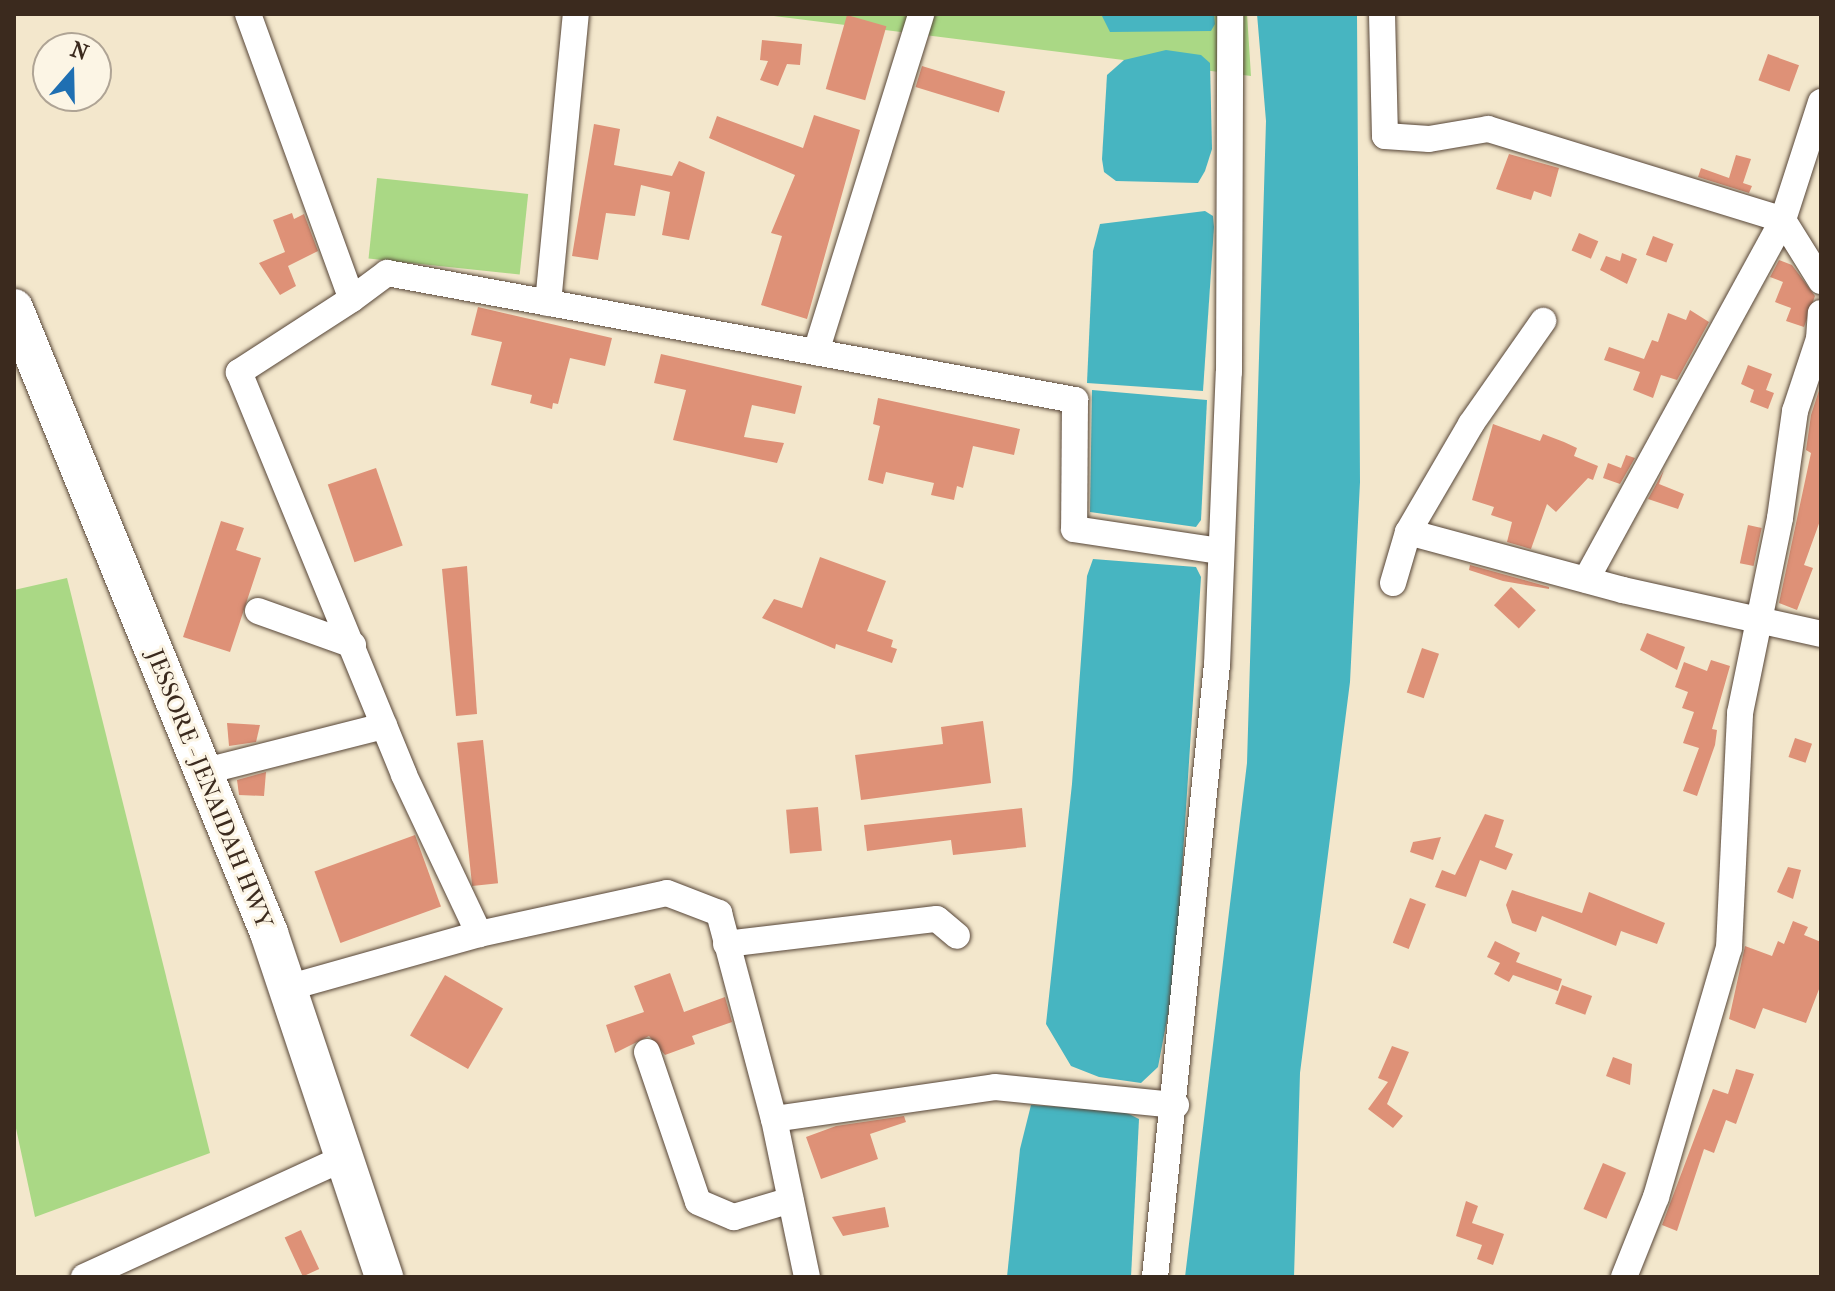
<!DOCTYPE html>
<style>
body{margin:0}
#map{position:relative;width:1835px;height:1291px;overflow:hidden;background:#f3e7cc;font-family:"IM FELL French Canon",serif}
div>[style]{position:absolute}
.green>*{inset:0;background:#aad885;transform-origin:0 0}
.water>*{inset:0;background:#47b5c1}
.building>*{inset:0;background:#de9177;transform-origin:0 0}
.roads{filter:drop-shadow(0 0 2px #574638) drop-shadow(0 0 2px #574638)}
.minor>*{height:26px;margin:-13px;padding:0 13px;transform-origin:13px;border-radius:13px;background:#fff}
.highway>*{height:38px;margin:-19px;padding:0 19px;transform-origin:19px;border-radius:19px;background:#fff}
span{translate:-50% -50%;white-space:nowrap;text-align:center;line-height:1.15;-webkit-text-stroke:6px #fcf5e5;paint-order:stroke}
.street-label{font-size:24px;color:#3b2a1e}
.frame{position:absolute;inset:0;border:16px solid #3b2a1e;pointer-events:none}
.north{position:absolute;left:32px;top:32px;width:80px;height:80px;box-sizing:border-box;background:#fcf5e5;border:2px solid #afa495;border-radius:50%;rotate:20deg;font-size:22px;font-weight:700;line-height:32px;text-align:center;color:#3b2a1e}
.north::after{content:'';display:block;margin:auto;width:28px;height:36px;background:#1f6fb2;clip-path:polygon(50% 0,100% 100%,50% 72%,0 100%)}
</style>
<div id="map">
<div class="green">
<i style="clip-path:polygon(756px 14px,1247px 14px,1251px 76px,758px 14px)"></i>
<i style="left:377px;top:178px;width:152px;height:81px;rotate:6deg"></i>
<i style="clip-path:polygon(67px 578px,210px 1153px,35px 1217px,14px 1119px,14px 590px)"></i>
</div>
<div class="water">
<i style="clip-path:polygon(1101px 14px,1214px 14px,1215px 24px,1211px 31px,1110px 32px)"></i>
<i style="clip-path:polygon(1257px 14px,1357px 14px,1360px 482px,1350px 682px,1300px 1073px,1294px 1277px,1185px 1277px,1247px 763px,1266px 121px)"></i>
<i style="clip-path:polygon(1166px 50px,1201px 55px,1210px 63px,1212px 149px,1205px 171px,1198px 183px,1116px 181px,1104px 172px,1102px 159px,1107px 75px,1124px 60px)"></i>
<i style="clip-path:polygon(1205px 211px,1213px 216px,1214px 227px,1203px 391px,1087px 383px,1093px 251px,1100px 224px)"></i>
<i style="clip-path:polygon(1092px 390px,1207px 400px,1201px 520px,1196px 527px,1090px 512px)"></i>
<i style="clip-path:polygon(1093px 559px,1196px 567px,1201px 577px,1175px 978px,1158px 1067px,1141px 1083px,1099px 1077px,1071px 1066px,1046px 1024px,1072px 784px,1087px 576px)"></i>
<i style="clip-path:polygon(1031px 1105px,1123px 1111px,1139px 1119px,1131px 1277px,1007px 1277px,1020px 1149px)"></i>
</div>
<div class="building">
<i style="left:847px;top:15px;width:41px;height:77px;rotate:16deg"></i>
<i style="clip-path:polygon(762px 40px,802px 44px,800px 65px,787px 64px,778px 86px,760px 80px,768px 61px,760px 60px)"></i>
<i style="left:1768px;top:54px;width:33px;height:28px;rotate:20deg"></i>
<i style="left:922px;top:66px;width:87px;height:22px;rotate:17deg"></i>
<i style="clip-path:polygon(814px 115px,860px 130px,807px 319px,761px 305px,782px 236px,771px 233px,795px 175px,709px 138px,717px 116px,803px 148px)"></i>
<i style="clip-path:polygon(594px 124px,620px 129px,614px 165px,672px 176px,679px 161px,705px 172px,689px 240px,662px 235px,670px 192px,641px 185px,635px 216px,606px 213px,598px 260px,572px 256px)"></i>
<i style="clip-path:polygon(1509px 154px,1559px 168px,1551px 197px,1534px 191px,1531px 200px,1496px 189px)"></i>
<i style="clip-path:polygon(1736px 155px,1751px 159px,1743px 183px,1752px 186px,1749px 193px,1698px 177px,1701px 168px,1729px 178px)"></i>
<i style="clip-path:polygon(292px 213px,294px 219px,304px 214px,318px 251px,288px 266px,296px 286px,280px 295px,259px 263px,285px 252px,273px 220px)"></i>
<i style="left:1579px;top:233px;width:21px;height:19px;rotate:23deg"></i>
<i style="left:1653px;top:236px;width:22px;height:20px;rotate:21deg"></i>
<i style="clip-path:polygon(1622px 253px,1637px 259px,1627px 284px,1600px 270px,1606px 256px,1620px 261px)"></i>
<i style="clip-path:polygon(1779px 260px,1792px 265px,1815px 296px,1804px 327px,1786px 321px,1791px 308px,1775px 302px,1783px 282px,1770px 277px)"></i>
<i style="clip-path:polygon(478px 307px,612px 338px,605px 366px,570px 358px,558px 404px,553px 403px,552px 409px,530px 403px,532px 395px,491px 385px,502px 342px,471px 335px)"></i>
<i style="clip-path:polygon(1690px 310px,1709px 322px,1677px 380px,1661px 375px,1653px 398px,1633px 390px,1640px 372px,1604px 360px,1609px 347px,1644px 359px,1652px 340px,1658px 342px,1668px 313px,1686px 320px)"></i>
<i style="clip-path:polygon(661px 354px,802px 386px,795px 414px,752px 405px,744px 437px,784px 443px,777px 463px,673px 440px,686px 390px,654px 383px)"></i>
<i style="clip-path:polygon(1748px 365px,1772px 374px,1766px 390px,1774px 393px,1768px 409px,1750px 402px,1754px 390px,1741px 384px)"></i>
<i style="clip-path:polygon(1821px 384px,1821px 518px,1804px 565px,1813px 568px,1797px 610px,1779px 603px,1811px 453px,1806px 450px,1811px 415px)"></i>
<i style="clip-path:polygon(878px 398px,1020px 429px,1014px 455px,973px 446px,963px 488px,957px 486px,954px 500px,931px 495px,934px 483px,886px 472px,883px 484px,868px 480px,880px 426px,873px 424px)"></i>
<i style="clip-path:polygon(1493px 424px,1540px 441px,1543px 434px,1564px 442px,1577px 448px,1574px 456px,1598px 466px,1593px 480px,1588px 478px,1556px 512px,1547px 504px,1531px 549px,1507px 542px,1512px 522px,1491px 515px,1494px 507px,1472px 500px)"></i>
<i style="clip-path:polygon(1626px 455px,1635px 458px,1620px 484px,1603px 478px,1608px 463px,1621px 468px)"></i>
<i style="left:376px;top:468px;width:82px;height:51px;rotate:71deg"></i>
<i style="clip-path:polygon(1664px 470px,1659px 484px,1684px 494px,1678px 509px,1648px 499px)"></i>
<i style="clip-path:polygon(221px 521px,244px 528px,236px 550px,261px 558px,230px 652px,183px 637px)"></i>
<i style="left:1748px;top:525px;width:14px;height:39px;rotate:12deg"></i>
<i style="clip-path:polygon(820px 557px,886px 581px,867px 631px,893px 640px,891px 647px,897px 649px,892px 663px,836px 644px,835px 649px,762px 618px,774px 599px,802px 608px)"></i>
<i style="clip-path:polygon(1470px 565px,1549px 587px,1549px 589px,1503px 581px,1469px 570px)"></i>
<i style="clip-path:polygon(467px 566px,477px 714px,456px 716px,442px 569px)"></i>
<i style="left:1511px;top:587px;width:34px;height:25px;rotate:43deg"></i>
<i style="clip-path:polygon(1647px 633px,1685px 647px,1677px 670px,1640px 650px)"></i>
<i style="left:1422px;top:648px;width:18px;height:47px;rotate:19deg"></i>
<i style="clip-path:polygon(1711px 660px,1730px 666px,1712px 729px,1717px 730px,1715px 745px,1697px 796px,1683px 791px,1699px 748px,1683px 743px,1694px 712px,1682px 708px,1688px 692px,1675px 687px,1684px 662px,1707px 671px)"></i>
<i style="clip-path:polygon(983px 721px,991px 783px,861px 800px,855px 755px,943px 744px,941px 727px)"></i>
<i style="clip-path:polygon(227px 723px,260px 725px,256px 742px,229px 746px)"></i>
<i style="left:1795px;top:738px;width:18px;height:20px;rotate:19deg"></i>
<i style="left:483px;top:740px;width:144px;height:26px;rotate:84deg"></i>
<i style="clip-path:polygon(266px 772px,264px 796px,239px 795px,237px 780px)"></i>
<i style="left:818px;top:807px;width:44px;height:32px;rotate:85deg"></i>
<i style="clip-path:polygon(1022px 808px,1026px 847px,953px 855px,951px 840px,867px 851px,864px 825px)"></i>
<i style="clip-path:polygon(1485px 814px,1504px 820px,1495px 847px,1513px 854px,1506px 870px,1480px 860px,1466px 897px,1435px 887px,1442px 870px,1455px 875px)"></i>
<i style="left:415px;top:835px;width:76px;height:107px;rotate:70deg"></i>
<i style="clip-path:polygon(1441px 837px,1433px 860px,1410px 852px,1413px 842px)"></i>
<i style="clip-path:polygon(1788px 867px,1801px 870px,1793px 899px,1777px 892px)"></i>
<i style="clip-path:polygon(1512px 890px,1582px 913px,1589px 892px,1665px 923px,1657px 944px,1621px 931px,1616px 946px,1542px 916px,1536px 932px,1512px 923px,1506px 905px)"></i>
<i style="left:1410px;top:898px;width:17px;height:48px;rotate:21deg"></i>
<i style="clip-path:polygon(1793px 921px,1808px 927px,1804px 935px,1821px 942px,1821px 984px,1806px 1023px,1763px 1008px,1755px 1029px,1729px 1019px,1745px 946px,1772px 956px,1778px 941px,1784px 944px)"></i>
<i style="clip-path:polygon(1495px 941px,1520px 953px,1516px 962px,1562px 979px,1558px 991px,1513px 975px,1509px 982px,1494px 974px,1500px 963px,1487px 957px)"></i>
<i style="clip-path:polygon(670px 973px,684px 1012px,725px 997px,732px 1022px,692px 1036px,695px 1044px,665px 1055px,649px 1036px,615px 1053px,606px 1025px,644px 1012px,634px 986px)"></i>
<i style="left:445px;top:975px;width:67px;height:70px;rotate:30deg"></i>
<i style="left:1562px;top:985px;width:32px;height:20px;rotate:20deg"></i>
<i style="clip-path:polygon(1392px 1046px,1409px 1052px,1387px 1104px,1403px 1116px,1393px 1128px,1368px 1109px,1388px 1082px,1378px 1078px)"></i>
<i style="clip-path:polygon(1613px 1057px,1632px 1064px,1630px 1085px,1606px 1076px)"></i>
<i style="clip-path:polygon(1736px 1069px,1754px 1074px,1736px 1124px,1726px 1120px,1714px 1153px,1704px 1149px,1677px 1231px,1662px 1225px,1713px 1089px,1728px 1094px)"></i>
<i style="clip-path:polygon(904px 1116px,906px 1122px,870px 1134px,878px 1159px,821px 1179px,806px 1137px,836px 1126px)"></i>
<i style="left:1603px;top:1163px;width:25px;height:50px;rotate:23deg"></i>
<i style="clip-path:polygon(1466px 1201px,1478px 1206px,1472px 1223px,1504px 1234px,1493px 1265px,1477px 1259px,1482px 1245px,1456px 1236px)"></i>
<i style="clip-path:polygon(885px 1207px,889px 1227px,843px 1236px,832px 1217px)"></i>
<i style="left:301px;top:1230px;width:43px;height:18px;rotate:65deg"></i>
</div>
<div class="roads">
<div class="minor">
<i style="left:248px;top:14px;width:303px;rotate:70deg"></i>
<i style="left:352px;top:299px;width:135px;rotate:147.1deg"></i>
<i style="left:239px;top:372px;width:435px;rotate:67.7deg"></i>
<i style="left:404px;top:775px;width:176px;rotate:64.7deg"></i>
<i style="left:1382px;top:14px;width:122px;rotate:88.6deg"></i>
<i style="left:1385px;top:136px;width:44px;rotate:3.9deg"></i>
<i style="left:1429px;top:139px;width:60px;rotate:-9.6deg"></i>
<i style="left:1488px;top:129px;width:309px;rotate:17.1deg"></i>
<i style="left:1783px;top:220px;width:410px;rotate:118.7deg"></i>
<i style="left:1821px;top:102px;width:124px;rotate:107.9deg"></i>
<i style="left:1783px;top:220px;width:72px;rotate:58.1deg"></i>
<i style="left:352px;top:299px;width:44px;rotate:-36.6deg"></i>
<i style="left:387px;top:273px;width:700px;rotate:10.46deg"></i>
<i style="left:1075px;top:400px;width:129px;rotate:90.4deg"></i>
<i style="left:1074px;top:529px;width:147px;rotate:8.6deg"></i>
<i style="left:548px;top:303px;width:290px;rotate:-84.5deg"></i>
<i style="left:816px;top:352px;width:354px;rotate:-72.7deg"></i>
<i style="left:1408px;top:532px;width:223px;rotate:15.1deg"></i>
<i style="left:1623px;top:590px;width:203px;rotate:12.5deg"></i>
<i style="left:1393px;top:583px;width:53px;rotate:-73.6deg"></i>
<i style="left:1408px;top:532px;width:125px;rotate:-59.7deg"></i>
<i style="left:1471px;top:424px;width:126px;rotate:-55deg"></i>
<i style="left:258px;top:611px;width:101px;rotate:19.7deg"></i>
<i style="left:202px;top:772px;width:188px;rotate:-14.2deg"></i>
<i style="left:726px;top:944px;width:212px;rotate:-6.8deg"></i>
<i style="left:937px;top:919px;width:26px;rotate:40deg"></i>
<i style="left:287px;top:988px;width:199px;rotate:-15.7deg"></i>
<i style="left:479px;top:934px;width:192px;rotate:-12.3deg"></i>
<i style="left:667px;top:893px;width:56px;rotate:21deg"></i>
<i style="left:719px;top:913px;width:213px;rotate:75.1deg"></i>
<i style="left:774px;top:1119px;width:161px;rotate:78.2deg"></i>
<i style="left:647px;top:1052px;width:158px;rotate:71.2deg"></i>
<i style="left:698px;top:1202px;width:39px;rotate:23deg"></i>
<i style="left:734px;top:1217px;width:59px;rotate:-16.6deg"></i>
<i style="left:774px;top:1119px;width:223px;rotate:-8.2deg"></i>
<i style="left:995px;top:1087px;width:182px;rotate:5.7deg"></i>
<i style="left:84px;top:1277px;width:284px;rotate:-24.6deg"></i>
<i style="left:1155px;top:1277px;width:615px;rotate:-84.22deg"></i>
<i style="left:1217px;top:665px;width:293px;rotate:-87.7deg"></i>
<i style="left:1229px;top:372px;width:358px;rotate:-89.8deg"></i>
<i style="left:1624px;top:1277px;width:86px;rotate:-68.2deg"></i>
<i style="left:1656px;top:1197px;width:259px;rotate:-73.7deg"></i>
<i style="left:1729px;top:948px;width:235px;rotate:-87.3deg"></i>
<i style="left:1740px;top:713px;width:199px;rotate:-78.4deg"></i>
<i style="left:1780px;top:518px;width:108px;rotate:-82deg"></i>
<i style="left:1795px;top:411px;width:76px;rotate:-71.6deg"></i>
<i style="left:1819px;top:339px;width:26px;rotate:-86deg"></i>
</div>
<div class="highway">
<i style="left:14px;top:308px;width:675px;rotate:67.8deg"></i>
<i style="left:269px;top:933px;width:363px;rotate:71.5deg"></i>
</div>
</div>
<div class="street-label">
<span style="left:209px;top:789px;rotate:68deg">JESSORE - JENAIDAH HWY</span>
</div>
<div class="frame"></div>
<div class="north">N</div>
</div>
